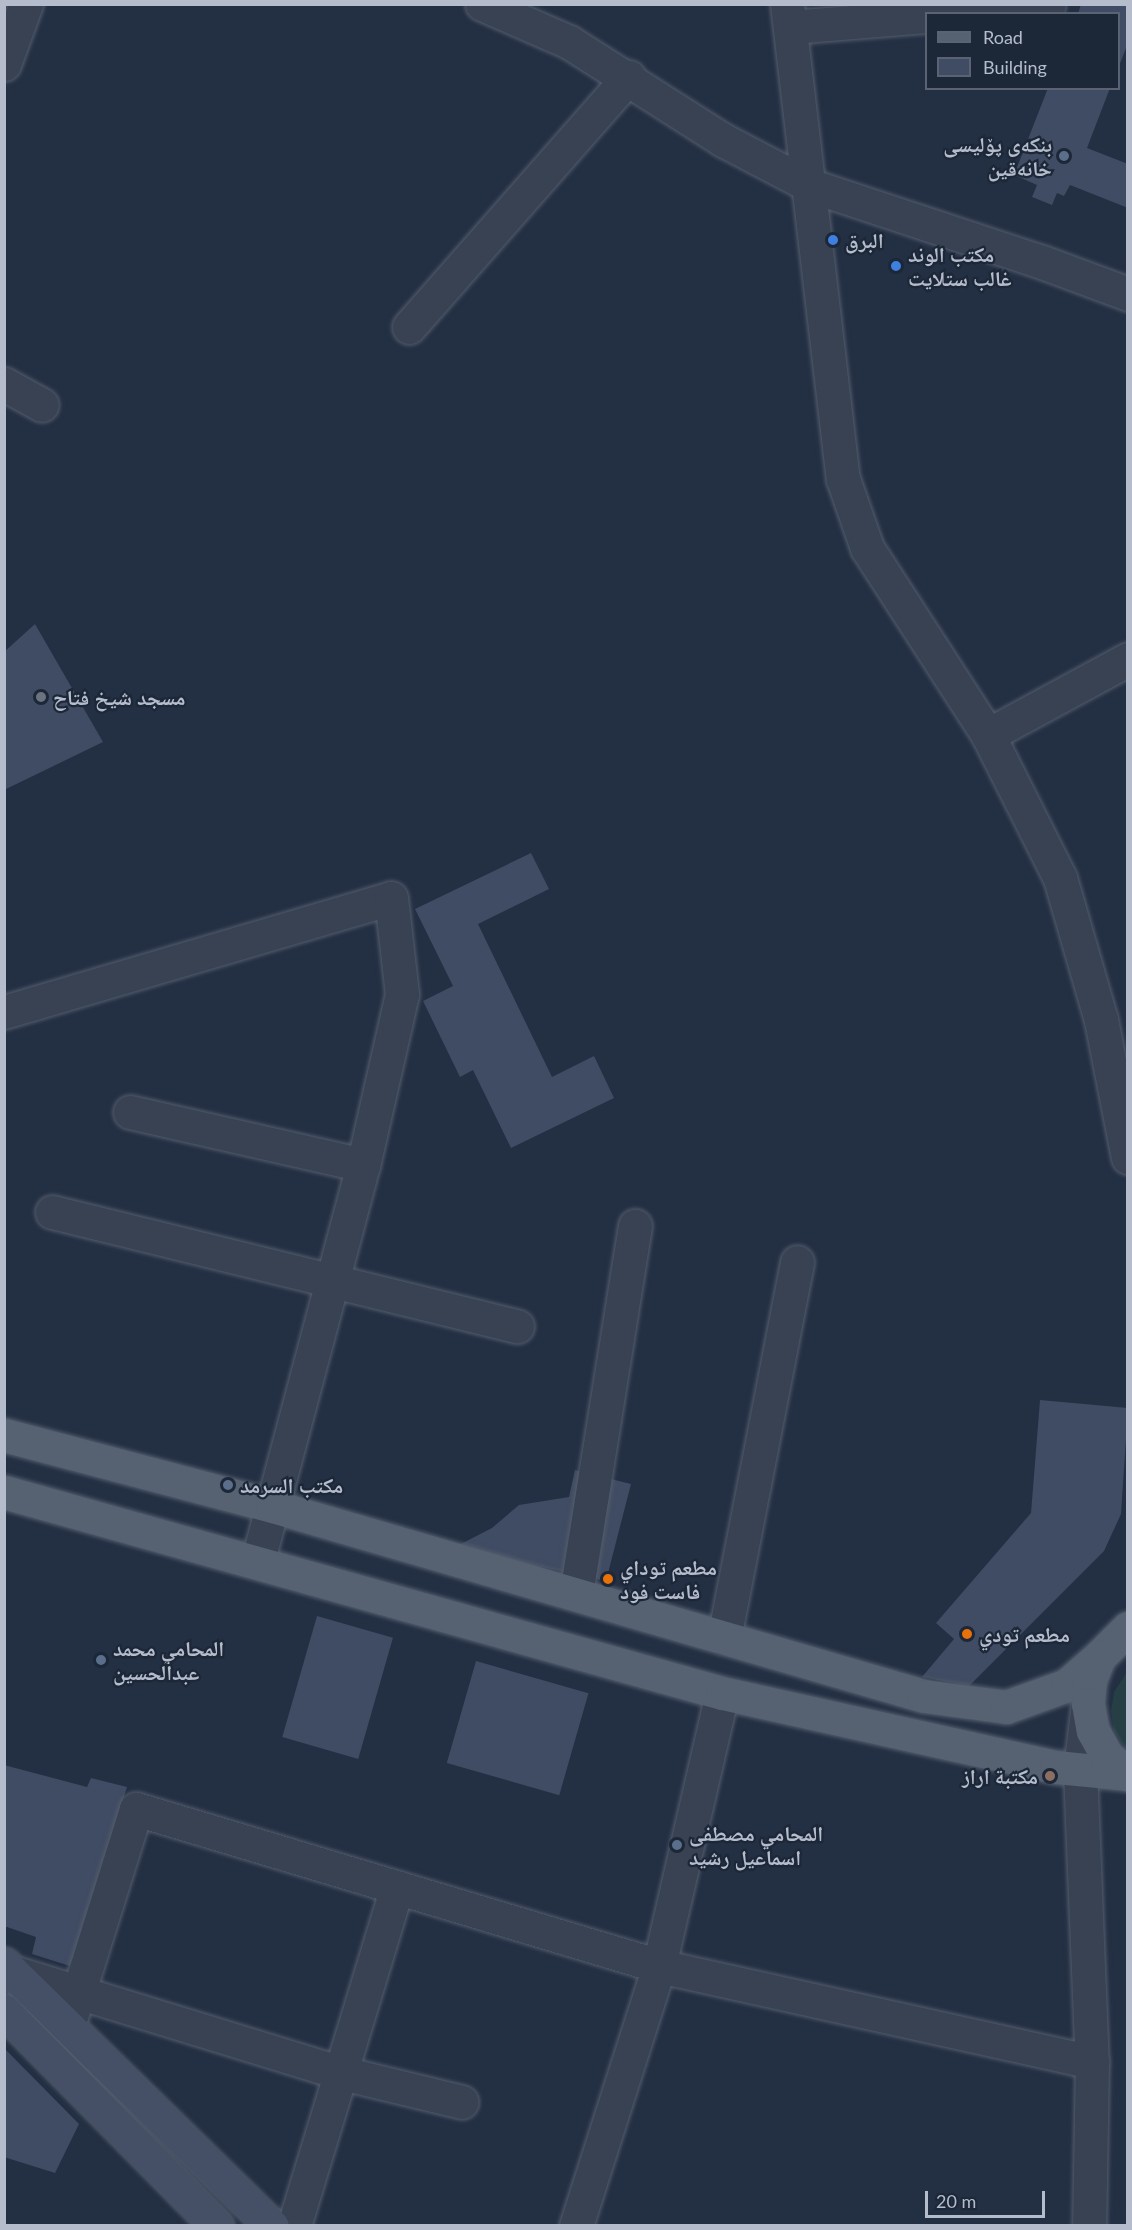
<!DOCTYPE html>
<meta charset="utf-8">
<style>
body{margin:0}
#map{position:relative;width:1132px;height:2230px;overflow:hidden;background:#232f43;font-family:Lato,"Noto Naskh Arabic",sans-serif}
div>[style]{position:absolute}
.green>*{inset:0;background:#253f44}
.building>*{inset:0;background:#404c63;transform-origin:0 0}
.roads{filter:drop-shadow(0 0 2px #535d6d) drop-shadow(0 0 2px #535d6d)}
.minor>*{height:33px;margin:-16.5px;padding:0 16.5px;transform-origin:16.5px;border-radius:16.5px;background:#384252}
.secondary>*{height:33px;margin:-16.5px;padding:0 16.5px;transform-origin:16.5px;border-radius:16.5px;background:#455066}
.primary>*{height:33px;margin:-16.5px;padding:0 16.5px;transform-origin:16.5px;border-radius:16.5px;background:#566172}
.dots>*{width:16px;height:16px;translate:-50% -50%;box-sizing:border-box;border:3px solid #1c2738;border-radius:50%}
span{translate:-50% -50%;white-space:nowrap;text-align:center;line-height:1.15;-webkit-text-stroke:4.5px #1c2738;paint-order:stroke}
.poi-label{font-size:21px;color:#b5bdcd;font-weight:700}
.right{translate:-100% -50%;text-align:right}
.left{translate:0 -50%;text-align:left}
.frame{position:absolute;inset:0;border:6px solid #b5bdcd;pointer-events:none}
.legend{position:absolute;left:925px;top:12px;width:195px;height:78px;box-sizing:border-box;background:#1c2738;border:2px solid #596374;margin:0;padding:8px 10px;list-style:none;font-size:18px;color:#b5bdcd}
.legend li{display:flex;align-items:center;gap:12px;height:30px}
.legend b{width:30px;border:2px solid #596374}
.scale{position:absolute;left:925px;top:2191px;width:120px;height:27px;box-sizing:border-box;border:3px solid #b5bdcd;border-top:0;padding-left:8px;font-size:18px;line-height:21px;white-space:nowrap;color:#b5bdcd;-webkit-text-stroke:4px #1c2738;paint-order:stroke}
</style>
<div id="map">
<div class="green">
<i style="clip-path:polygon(1127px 1672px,1127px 1751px,1114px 1731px,1111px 1711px,1114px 1692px)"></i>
</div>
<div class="building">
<i style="clip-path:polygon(1081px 4px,1128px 4px,1128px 43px,1119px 66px,1118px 14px,1078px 14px)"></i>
<i style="clip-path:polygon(1048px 88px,1110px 88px,1087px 148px,1128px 164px,1128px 208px,1070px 185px,1064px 196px,1057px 193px,1052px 205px,1032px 197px,1037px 185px,1014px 175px)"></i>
<i style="clip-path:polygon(35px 624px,103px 742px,4px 790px,4px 652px)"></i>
<i style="clip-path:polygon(531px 853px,549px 889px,478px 924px,552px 1077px,594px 1056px,614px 1098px,511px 1148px,473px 1070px,460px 1077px,423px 1001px,453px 986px,415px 909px)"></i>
<i style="clip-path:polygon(1040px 1400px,1128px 1408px,1121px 1514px,1104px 1551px,969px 1686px,922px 1677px,954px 1639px,936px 1623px,1031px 1513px)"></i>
<i style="clip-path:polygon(575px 1470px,631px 1484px,606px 1581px,453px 1548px,492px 1528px,519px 1505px,569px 1497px)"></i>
<i style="left:317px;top:1616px;width:79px;height:126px;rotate:16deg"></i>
<i style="left:476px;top:1661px;width:117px;height:106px;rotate:16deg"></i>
<i style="clip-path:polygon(4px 1765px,87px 1787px,91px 1778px,127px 1787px,70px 1966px,32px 1954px,36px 1937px,4px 1926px)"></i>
<i style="clip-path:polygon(4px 2048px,79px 2124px,55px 2173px,4px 2157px)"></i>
</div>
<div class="roads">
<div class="minor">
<i style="left:482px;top:4px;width:95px;rotate:23.6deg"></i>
<i style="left:569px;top:42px;width:183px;rotate:32.5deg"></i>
<i style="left:723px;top:140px;width:97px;rotate:27.6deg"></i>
<i style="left:809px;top:185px;width:245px;rotate:18.3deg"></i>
<i style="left:1042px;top:262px;width:92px;rotate:20.4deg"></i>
<i style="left:787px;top:4px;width:478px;rotate:83.3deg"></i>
<i style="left:843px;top:479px;width:73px;rotate:70.8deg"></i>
<i style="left:867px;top:548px;width:223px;rotate:57.1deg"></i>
<i style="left:988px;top:735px;width:160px;rotate:63.3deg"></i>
<i style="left:1060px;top:878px;width:148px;rotate:73.9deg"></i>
<i style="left:1101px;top:1020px;width:140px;rotate:78.9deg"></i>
<i style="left:953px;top:14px;width:96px;rotate:-5.4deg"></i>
<i style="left:791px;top:27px;width:135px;rotate:-4.7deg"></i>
<i style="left:4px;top:64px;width:64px;rotate:-69.9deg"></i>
<i style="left:409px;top:327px;width:333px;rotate:-48.7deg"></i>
<i style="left:4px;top:384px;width:43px;rotate:28.9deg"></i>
<i style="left:988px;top:735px;width:159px;rotate:-28.5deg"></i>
<i style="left:4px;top:1012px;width:403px;rotate:-16.4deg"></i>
<i style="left:391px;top:898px;width:97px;rotate:83.5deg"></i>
<i style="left:402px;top:994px;width:175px;rotate:102.8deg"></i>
<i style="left:363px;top:1165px;width:410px;rotate:104.9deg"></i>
<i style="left:130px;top:1112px;width:239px;rotate:12.8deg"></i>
<i style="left:52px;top:1212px;width:479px;rotate:13.8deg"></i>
<i style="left:576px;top:1594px;width:373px;rotate:-80.9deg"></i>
<i style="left:724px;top:1638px;width:383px;rotate:-79deg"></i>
<i style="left:1088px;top:1704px;width:65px;rotate:97deg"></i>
<i style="left:1080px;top:1769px;width:293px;rotate:87.7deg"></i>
<i style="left:1092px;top:2062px;width:164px;rotate:91deg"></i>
<i style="left:13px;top:1972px;width:344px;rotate:17.1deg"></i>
<i style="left:342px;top:2073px;width:123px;rotate:13.6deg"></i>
<i style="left:68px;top:2026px;width:227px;rotate:-72.6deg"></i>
<i style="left:136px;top:1809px;width:546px;rotate:16.71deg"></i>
<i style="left:659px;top:1966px;width:444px;rotate:12.5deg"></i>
<i style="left:294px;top:2226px;width:354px;rotate:-73.1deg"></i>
<i style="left:576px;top:2226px;width:273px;rotate:-72.3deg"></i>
<i style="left:659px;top:1966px;width:280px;rotate:-77deg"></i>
</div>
<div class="secondary">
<i style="left:4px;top:1964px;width:375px;rotate:44.4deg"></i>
<i style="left:4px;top:2011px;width:303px;rotate:45.3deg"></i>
</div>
<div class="primary">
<i style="left:4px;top:1435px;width:277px;rotate:14.8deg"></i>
<i style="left:272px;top:1506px;width:679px;rotate:16.25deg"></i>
<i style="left:924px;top:1696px;width:83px;rotate:7.6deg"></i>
<i style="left:1006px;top:1707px;width:65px;rotate:-19.8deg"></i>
<i style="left:1067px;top:1685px;width:43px;rotate:-41.2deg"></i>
<i style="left:4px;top:1492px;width:746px;rotate:15.64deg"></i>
<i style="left:722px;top:1693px;width:342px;rotate:12.5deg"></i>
<i style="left:1056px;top:1767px;width:71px;rotate:5.6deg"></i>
<i style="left:1128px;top:1628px;width:41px;rotate:135deg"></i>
<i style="left:1099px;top:1657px;width:25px;rotate:111deg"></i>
<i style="left:1090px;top:1680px;width:24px;rotate:95deg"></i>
<i style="left:1088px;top:1704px;width:27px;rotate:80deg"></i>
<i style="left:1093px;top:1731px;width:29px;rotate:61deg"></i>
<i style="left:1107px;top:1756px;width:28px;rotate:41deg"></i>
</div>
</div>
<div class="dots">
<i style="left:1064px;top:156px;background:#5c6f8a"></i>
<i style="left:833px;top:240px;background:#3f7fe0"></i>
<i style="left:896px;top:266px;background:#3f7fe0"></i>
<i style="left:41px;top:697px;background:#6b7280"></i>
<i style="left:228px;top:1485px;background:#5c6f8a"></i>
<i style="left:608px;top:1579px;background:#e8710a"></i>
<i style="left:967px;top:1634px;background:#e8710a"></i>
<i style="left:101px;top:1660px;background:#5c6f8a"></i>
<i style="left:1050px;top:1776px;background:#8d6e63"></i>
<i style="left:677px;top:1845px;background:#5c6f8a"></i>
</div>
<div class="poi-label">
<span class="right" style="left:1052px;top:156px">بنکەی پۆلیسی<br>خانەقین</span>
<span class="left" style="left:845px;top:240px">البرق</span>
<span class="left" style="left:908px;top:266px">مكتب الوند<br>غالب ستلايت</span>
<span class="left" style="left:53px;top:697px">مسجد شيخ فتاح</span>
<span class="left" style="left:240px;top:1485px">مكتب السرمد</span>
<span class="left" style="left:620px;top:1579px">مطعم توداي<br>فاست فود</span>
<span class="left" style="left:979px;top:1634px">مطعم تودي</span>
<span class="left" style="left:113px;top:1660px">المحامي محمد<br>عبدالحسين</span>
<span class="right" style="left:1038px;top:1776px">مكتبة اراز</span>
<span class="left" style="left:689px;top:1845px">المحامي مصطفى<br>اسماعيل رشيد</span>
</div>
<div class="frame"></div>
<ul class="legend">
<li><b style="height:8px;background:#566172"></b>Road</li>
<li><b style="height:16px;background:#404c63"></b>Building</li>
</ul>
<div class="scale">20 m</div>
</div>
